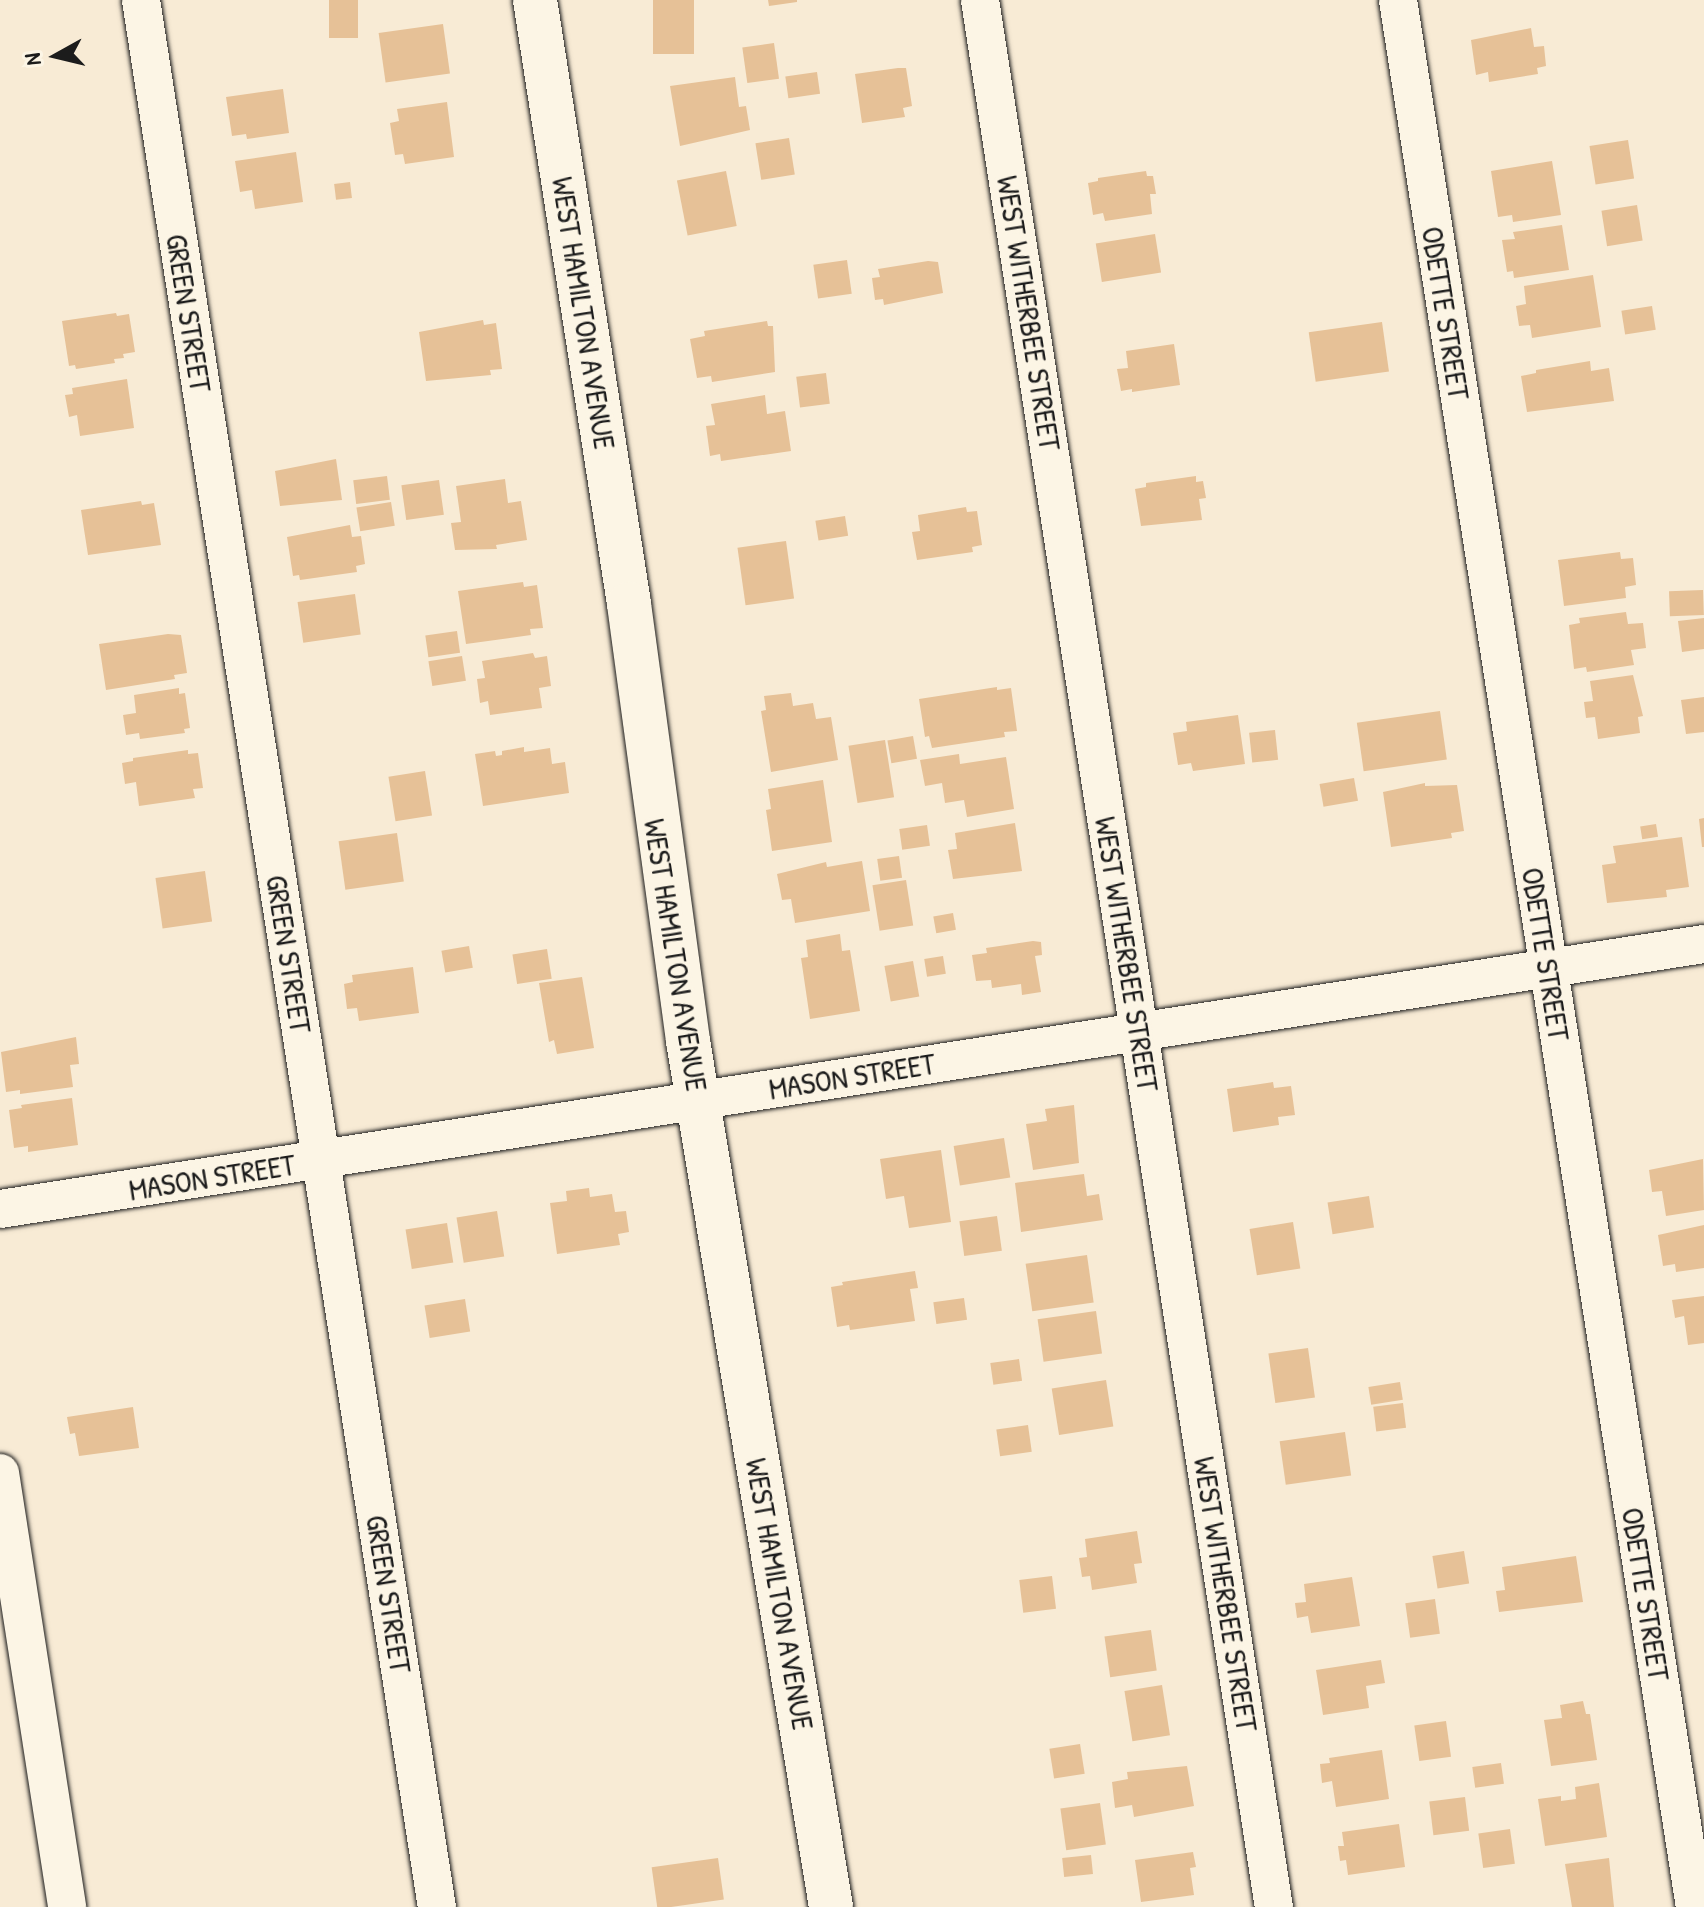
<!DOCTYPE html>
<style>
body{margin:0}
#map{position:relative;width:1704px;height:1907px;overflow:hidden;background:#f8ebd5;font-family:"Patrick Hand",sans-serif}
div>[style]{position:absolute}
.building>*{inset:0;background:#e6c197;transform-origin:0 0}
.roads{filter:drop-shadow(0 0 2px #1c1c1c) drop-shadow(0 0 2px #1c1c1c)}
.street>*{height:38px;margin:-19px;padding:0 19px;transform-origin:19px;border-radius:19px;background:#fcf5e5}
.secondary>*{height:44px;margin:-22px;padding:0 22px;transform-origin:22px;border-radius:22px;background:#fcf5e5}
span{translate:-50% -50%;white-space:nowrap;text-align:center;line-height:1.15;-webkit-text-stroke:7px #fcf5e5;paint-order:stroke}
.street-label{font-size:30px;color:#1c1c1c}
.north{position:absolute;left:16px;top:16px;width:80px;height:80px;-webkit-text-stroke:6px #fcf5e5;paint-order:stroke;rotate:262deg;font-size:22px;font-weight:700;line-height:32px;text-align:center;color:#1c1c1c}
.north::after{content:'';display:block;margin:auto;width:28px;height:36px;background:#1c1c1c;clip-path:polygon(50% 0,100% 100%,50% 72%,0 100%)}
</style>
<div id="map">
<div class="building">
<i style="left:329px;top:0;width:29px;height:38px"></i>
<i style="left:653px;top:0;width:41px;height:54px"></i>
<i style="clip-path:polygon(768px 0,797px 0,797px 2px,769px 6px)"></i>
<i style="left:443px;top:24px;width:50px;height:65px;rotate:82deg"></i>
<i style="clip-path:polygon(1531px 28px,1534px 47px,1544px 46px,1546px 66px,1537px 68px,1538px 74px,1489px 82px,1488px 72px,1476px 75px,1471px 40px)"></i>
<i style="left:774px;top:43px;width:36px;height:32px;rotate:82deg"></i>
<i style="clip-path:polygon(898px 68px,906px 68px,912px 106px,903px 108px,905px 117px,862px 123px,855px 74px)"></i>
<i style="left:817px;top:72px;width:22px;height:32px;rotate:82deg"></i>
<i style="clip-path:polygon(735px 77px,739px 107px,746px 106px,750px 130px,680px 146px,670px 86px)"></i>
<i style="clip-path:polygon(283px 89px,289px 133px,247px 139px,246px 134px,232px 136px,226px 97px)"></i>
<i style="clip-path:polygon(447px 102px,454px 157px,405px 164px,403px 154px,395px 155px,390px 123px,399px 121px,397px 109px)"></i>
<i style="left:789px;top:138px;width:37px;height:34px;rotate:81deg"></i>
<i style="left:1628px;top:140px;width:39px;height:39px;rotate:81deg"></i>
<i style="clip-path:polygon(296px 152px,303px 202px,255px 209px,252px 190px,240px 192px,235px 161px)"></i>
<i style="clip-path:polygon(1552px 161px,1561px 215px,1513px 222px,1512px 215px,1498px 217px,1491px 171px)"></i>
<i style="left:726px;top:171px;width:56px;height:50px;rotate:79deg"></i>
<i style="clip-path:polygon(1146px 171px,1147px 176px,1153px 176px,1156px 194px,1150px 194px,1152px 214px,1105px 221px,1103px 213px,1093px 215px,1088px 183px,1098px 181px,1098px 178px)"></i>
<i style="left:350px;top:182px;width:16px;height:16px;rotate:83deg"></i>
<i style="left:1637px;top:205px;width:36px;height:36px;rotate:81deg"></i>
<i style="clip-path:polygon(1562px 225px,1569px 270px,1514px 278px,1513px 271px,1507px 272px,1502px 240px,1515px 239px,1513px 232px)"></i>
<i style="left:1155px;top:234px;width:39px;height:60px;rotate:81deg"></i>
<i style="left:847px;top:260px;width:34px;height:34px;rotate:82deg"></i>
<i style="clip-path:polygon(928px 261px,938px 262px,943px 293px,884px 305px,883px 299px,875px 300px,872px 278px,880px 277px,878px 269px)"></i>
<i style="clip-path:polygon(1593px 275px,1601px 327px,1532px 338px,1530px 325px,1519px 326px,1516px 306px,1526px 304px,1524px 286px)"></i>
<i style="left:1652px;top:306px;width:24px;height:31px;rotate:81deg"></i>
<i style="clip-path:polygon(116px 313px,117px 316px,129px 314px,135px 352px,123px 354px,124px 358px,114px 359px,115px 363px,76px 369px,75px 365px,69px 366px,62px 321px)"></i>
<i style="clip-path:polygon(483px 320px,484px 325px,496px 323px,502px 369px,490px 370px,491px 375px,426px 381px,419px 332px)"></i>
<i style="clip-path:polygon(767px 321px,768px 326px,773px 326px,775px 372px,712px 382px,711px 376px,697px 378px,690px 339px,705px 336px,704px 331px)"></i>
<i style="left:1382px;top:322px;width:50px;height:74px;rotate:82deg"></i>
<i style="clip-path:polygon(1174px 344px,1180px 385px,1132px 392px,1132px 389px,1121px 391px,1117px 369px,1128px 368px,1126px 351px)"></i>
<i style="clip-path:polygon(1590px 361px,1591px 371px,1609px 368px,1614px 401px,1527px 412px,1521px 376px,1536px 373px,1536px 370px)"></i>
<i style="left:826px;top:373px;width:31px;height:30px;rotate:83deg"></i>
<i style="clip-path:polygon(127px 379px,134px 428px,80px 436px,77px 415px,69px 417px,65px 395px,73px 394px,72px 388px)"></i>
<i style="clip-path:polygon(765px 395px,767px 414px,785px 411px,791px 451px,721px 461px,720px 454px,710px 456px,706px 426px,715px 425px,711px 404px)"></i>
<i style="clip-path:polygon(336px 459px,342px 500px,280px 506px,275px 471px)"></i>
<i style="left:387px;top:476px;width:24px;height:34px;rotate:83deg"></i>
<i style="clip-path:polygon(1196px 476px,1196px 482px,1203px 481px,1206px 498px,1199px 499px,1202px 520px,1141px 526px,1135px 489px,1146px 487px,1146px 483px)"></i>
<i style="clip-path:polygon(505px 479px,508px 503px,521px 501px,527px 540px,496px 545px,497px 549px,455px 550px,451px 523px,461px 522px,456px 486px)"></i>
<i style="left:439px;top:480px;width:35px;height:38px;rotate:82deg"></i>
<i style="clip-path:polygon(141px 501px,142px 505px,154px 503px,161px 545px,88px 555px,81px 510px)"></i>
<i style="left:391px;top:502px;width:24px;height:35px;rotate:81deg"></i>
<i style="clip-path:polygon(966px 507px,967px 512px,977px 511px,982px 545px,972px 547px,973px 552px,917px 560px,912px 532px,920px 531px,918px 515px)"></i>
<i style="left:845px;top:516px;width:20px;height:30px;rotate:81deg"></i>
<i style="clip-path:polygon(350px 525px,352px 537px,361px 536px,365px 564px,356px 566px,357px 572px,300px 580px,299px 575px,293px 576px,287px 537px)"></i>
<i style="left:786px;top:541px;width:58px;height:49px;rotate:82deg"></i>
<i style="clip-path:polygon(1620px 552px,1621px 559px,1633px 558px,1636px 585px,1625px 587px,1626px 598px,1564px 606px,1558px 560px)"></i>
<i style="clip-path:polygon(523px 582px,524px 587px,537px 585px,543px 628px,530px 629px,531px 635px,466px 644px,458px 591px)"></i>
<i style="left:1703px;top:590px;width:25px;height:34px;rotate:88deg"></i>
<i style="left:355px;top:594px;width:41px;height:58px;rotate:82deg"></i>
<i style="clip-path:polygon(1626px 612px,1628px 624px,1643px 623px,1646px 648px,1631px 650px,1634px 665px,1587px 672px,1586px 667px,1574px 669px,1569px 625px,1580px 623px,1579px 618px)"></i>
<i style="clip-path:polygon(1704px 618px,1704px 649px,1682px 652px,1678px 621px)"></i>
<i style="left:457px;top:631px;width:22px;height:32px;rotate:82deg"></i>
<i style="clip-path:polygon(168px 634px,181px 635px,187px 673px,174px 675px,175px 679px,106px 690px,99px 644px)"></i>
<i style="clip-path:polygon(533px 653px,535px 658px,547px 656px,551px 686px,539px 688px,542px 708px,490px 715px,488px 701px,480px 703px,477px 679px,485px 678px,482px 661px)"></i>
<i style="left:462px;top:656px;width:25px;height:34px;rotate:81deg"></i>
<i style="clip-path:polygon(1633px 675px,1643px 716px,1638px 717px,1640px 733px,1598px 739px,1595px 717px,1586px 718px,1584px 702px,1593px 701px,1590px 681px)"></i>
<i style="clip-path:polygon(997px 687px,997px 690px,1011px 688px,1017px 731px,1004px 732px,1005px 737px,932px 748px,929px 736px,925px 737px,919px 699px)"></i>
<i style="clip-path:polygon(179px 688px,179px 694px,185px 693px,190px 728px,184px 729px,185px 733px,140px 739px,139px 733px,126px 735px,123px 715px,136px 713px,134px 695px)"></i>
<i style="clip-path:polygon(791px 693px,793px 706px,813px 703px,816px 719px,831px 717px,838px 760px,771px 772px,761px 711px,766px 710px,764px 696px)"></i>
<i style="clip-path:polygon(1704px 697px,1704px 732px,1686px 734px,1681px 700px)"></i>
<i style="left:1440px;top:711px;width:49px;height:84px;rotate:82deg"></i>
<i style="clip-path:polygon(1238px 715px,1245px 764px,1193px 771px,1191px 763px,1178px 765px,1173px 733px,1187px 731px,1186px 722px)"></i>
<i style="left:1275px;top:730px;width:30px;height:26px;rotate:84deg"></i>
<i style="left:913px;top:736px;width:23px;height:26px;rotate:80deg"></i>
<i style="left:885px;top:740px;width:58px;height:37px;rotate:81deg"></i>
<i style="clip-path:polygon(524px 747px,524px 752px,550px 748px,552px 764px,565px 762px,569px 793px,483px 806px,475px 754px,495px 751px,496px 756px,502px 755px,502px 751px)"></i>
<i style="clip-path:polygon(188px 750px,188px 754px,198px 753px,203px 788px,193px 789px,195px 798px,139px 806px,136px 782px,125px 784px,122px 763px,133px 761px,133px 758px)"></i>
<i style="clip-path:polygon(959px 754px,960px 764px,1006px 757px,1014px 809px,967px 817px,964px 800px,945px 803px,942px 783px,925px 786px,920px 760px)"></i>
<i style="left:425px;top:771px;width:45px;height:37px;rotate:81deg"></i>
<i style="left:1354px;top:778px;width:23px;height:35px;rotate:80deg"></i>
<i style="clip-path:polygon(823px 780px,832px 842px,772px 851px,766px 810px,771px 809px,768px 789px)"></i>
<i style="clip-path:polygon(1425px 783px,1425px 786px,1457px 785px,1464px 831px,1451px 833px,1452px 838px,1391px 847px,1383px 792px)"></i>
<i style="clip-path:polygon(1704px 818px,1704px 847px,1702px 847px,1699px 819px)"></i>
<i style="clip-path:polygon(1015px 823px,1022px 871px,953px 879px,948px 850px,957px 849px,955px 833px)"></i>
<i style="left:1656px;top:824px;width:13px;height:16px;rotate:81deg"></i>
<i style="left:927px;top:825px;width:21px;height:28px;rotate:82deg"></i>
<i style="left:397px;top:833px;width:49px;height:59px;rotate:82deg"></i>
<i style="clip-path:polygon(1682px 837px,1689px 887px,1666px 890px,1667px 897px,1607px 903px,1602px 865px,1616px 863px,1613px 846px)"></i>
<i style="left:899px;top:856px;width:22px;height:22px;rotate:82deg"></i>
<i style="clip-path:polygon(862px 861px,870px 911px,795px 923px,791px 899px,782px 900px,777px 874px,826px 862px,827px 867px)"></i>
<i style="left:205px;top:871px;width:51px;height:50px;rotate:82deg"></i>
<i style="left:906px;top:880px;width:46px;height:34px;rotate:81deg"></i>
<i style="left:953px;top:913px;width:17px;height:20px;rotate:80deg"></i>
<i style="clip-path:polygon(840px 934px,842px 951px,850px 950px,860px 1011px,810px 1019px,801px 958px,808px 957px,806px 940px)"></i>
<i style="clip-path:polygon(1033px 941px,1041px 942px,1042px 955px,1035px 956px,1041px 992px,1022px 995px,1021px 984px,992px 988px,991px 980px,976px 981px,972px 955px,987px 953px,986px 948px)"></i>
<i style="left:469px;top:946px;width:22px;height:28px;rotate:80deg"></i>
<i style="left:547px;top:949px;width:30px;height:35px;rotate:81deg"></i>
<i style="left:943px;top:956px;width:18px;height:19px;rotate:81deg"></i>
<i style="left:913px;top:961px;width:36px;height:29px;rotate:80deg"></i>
<i style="clip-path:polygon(413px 967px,419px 1013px,359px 1021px,357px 1008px,347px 1009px,344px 984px,353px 982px,352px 975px)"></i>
<i style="clip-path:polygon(582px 977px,594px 1048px,557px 1054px,554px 1040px,549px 1042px,539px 983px)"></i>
<i style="clip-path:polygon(76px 1037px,79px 1064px,70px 1065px,73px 1087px,20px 1094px,20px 1090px,6px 1092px,1px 1052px)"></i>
<i style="clip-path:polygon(1273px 1082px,1274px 1088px,1291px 1086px,1295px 1115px,1278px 1117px,1279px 1125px,1233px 1132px,1227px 1089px)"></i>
<i style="clip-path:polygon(72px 1098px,78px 1145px,28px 1152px,28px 1146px,14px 1148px,9px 1110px,22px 1108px,21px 1105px)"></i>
<i style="clip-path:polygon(1074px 1105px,1079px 1163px,1033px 1170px,1026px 1124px,1047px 1121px,1045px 1109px)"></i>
<i style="left:1004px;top:1138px;width:40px;height:51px;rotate:81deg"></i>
<i style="clip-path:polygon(941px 1150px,951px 1222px,909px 1228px,904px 1196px,886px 1199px,880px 1159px)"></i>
<i style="clip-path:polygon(1703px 1159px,1704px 1210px,1666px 1216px,1662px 1191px,1652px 1192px,1649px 1170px)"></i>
<i style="clip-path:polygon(1084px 1174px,1087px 1196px,1099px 1194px,1103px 1220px,1021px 1232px,1015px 1183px)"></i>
<i style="clip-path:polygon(589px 1188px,590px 1197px,612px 1194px,615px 1212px,626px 1211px,629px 1232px,618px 1234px,620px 1245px,557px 1254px,550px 1203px,567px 1201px,566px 1191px)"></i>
<i style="left:1369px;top:1196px;width:32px;height:42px;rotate:81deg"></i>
<i style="left:497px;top:1211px;width:46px;height:41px;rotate:81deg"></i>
<i style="left:997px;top:1216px;width:35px;height:38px;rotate:82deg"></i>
<i style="left:1293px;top:1222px;width:47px;height:44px;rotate:81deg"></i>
<i style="left:447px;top:1223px;width:40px;height:42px;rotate:81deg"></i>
<i style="clip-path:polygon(1704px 1225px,1704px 1268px,1676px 1272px,1675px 1264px,1663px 1266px,1658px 1235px)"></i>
<i style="left:1087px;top:1255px;width:48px;height:62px;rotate:82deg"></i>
<i style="clip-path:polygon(915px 1271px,918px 1288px,910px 1289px,915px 1321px,850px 1330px,849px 1325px,837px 1327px,831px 1287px,843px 1285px,842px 1282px)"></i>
<i style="clip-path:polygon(1704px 1296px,1704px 1343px,1688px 1345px,1684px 1316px,1675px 1318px,1672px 1300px)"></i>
<i style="left:964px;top:1298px;width:22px;height:31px;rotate:82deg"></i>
<i style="left:465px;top:1299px;width:33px;height:41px;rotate:81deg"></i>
<i style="left:1096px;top:1311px;width:43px;height:59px;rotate:82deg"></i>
<i style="left:1308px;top:1348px;width:50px;height:40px;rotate:82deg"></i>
<i style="left:1019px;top:1359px;width:22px;height:29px;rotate:82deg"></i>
<i style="left:1106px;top:1380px;width:47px;height:55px;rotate:81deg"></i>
<i style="left:1400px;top:1382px;width:18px;height:32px;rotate:81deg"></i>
<i style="left:1403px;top:1403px;width:25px;height:30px;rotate:83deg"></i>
<i style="clip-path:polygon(133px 1407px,139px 1448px,79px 1456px,75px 1433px,70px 1434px,67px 1417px)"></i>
<i style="left:1028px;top:1425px;width:27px;height:32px;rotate:82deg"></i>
<i style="left:1345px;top:1432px;width:44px;height:66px;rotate:82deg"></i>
<i style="clip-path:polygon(1137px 1531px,1142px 1563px,1134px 1564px,1137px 1583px,1092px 1590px,1090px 1576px,1082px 1577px,1079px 1558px,1087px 1557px,1085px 1539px)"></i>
<i style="left:1464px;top:1551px;width:33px;height:32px;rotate:81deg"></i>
<i style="clip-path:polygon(1576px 1556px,1583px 1602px,1499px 1612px,1496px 1591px,1505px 1590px,1502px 1567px)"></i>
<i style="left:1052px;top:1576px;width:33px;height:33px;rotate:83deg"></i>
<i style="clip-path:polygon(1352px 1577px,1360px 1626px,1311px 1633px,1308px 1616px,1297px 1618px,1295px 1603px,1306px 1602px,1304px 1584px)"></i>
<i style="left:1435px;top:1599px;width:35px;height:30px;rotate:82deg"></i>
<i style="left:1151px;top:1630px;width:41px;height:47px;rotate:82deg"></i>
<i style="clip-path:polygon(1381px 1660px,1385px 1683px,1366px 1686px,1369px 1708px,1323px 1715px,1316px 1670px)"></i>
<i style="left:1162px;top:1685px;width:51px;height:38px;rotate:81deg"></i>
<i style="clip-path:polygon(1583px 1701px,1586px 1714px,1590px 1714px,1597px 1760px,1551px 1766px,1544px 1720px,1562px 1718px,1560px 1705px)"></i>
<i style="left:1446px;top:1721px;width:36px;height:32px;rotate:82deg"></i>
<i style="left:1080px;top:1744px;width:30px;height:31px;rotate:81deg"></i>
<i style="clip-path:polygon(1382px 1750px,1389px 1799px,1336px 1807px,1332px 1781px,1322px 1783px,1320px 1764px,1330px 1763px,1329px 1758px)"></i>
<i style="left:1501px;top:1763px;width:21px;height:29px;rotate:82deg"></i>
<i style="clip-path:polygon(1187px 1766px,1194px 1806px,1134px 1817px,1132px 1805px,1115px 1808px,1112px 1782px,1128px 1779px,1127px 1772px)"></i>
<i style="clip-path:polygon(1599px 1783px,1607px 1837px,1545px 1846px,1538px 1799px,1561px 1796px,1561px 1801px,1576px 1799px,1575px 1787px)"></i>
<i style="left:1465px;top:1797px;width:34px;height:36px;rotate:83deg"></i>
<i style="left:1100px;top:1803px;width:42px;height:40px;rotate:82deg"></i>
<i style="clip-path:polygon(1399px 1824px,1405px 1867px,1348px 1875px,1346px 1860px,1340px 1861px,1338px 1846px,1344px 1846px,1342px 1832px)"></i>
<i style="left:1510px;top:1829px;width:35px;height:32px;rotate:82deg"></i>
<i style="clip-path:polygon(1193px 1852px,1196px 1867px,1190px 1868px,1194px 1895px,1141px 1902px,1135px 1860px)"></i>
<i style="left:1091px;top:1855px;width:19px;height:29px;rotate:84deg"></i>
<i style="left:718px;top:1858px;width:42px;height:67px;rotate:82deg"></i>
<i style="clip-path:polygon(1609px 1858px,1614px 1907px,1572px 1907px,1565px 1864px)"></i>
</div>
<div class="roads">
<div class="street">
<i style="left:141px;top:0;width:1930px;rotate:81.18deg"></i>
<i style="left:980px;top:0;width:1930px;rotate:81.24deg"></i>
<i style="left:1398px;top:0;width:1930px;rotate:81.15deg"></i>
<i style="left:0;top:1209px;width:1724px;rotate:-8.84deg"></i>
<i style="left:0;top:1473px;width:439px;rotate:81.2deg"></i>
</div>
<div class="secondary">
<i style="left:535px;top:0;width:611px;rotate:81.15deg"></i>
<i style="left:629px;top:604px;width:441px;rotate:82.3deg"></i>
<i style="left:688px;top:1041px;width:878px;rotate:80.62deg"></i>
</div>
</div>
<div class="street-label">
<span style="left:189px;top:313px;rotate:81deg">GREEN STREET</span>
<span style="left:584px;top:313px;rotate:81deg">WEST HAMILTON AVENUE</span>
<span style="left:1029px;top:313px;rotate:81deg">WEST WITHERBEE STREET</span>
<span style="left:1446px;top:313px;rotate:81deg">ODETTE STREET</span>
<span style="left:289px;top:954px;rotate:81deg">GREEN STREET</span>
<span style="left:1127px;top:954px;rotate:81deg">WEST WITHERBEE STREET</span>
<span style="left:1546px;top:954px;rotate:81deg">ODETTE STREET</span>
<span style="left:676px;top:955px;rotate:81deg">WEST HAMILTON AVENUE</span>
<span style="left:852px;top:1076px;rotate:-9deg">MASON STREET</span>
<span style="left:212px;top:1177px;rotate:-9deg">MASON STREET</span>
<span style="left:389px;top:1594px;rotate:81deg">GREEN STREET</span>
<span style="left:780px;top:1594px;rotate:80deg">WEST HAMILTON AVENUE</span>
<span style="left:1226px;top:1594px;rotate:81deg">WEST WITHERBEE STREET</span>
<span style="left:1646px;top:1594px;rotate:81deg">ODETTE STREET</span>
</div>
<div class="north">N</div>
</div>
